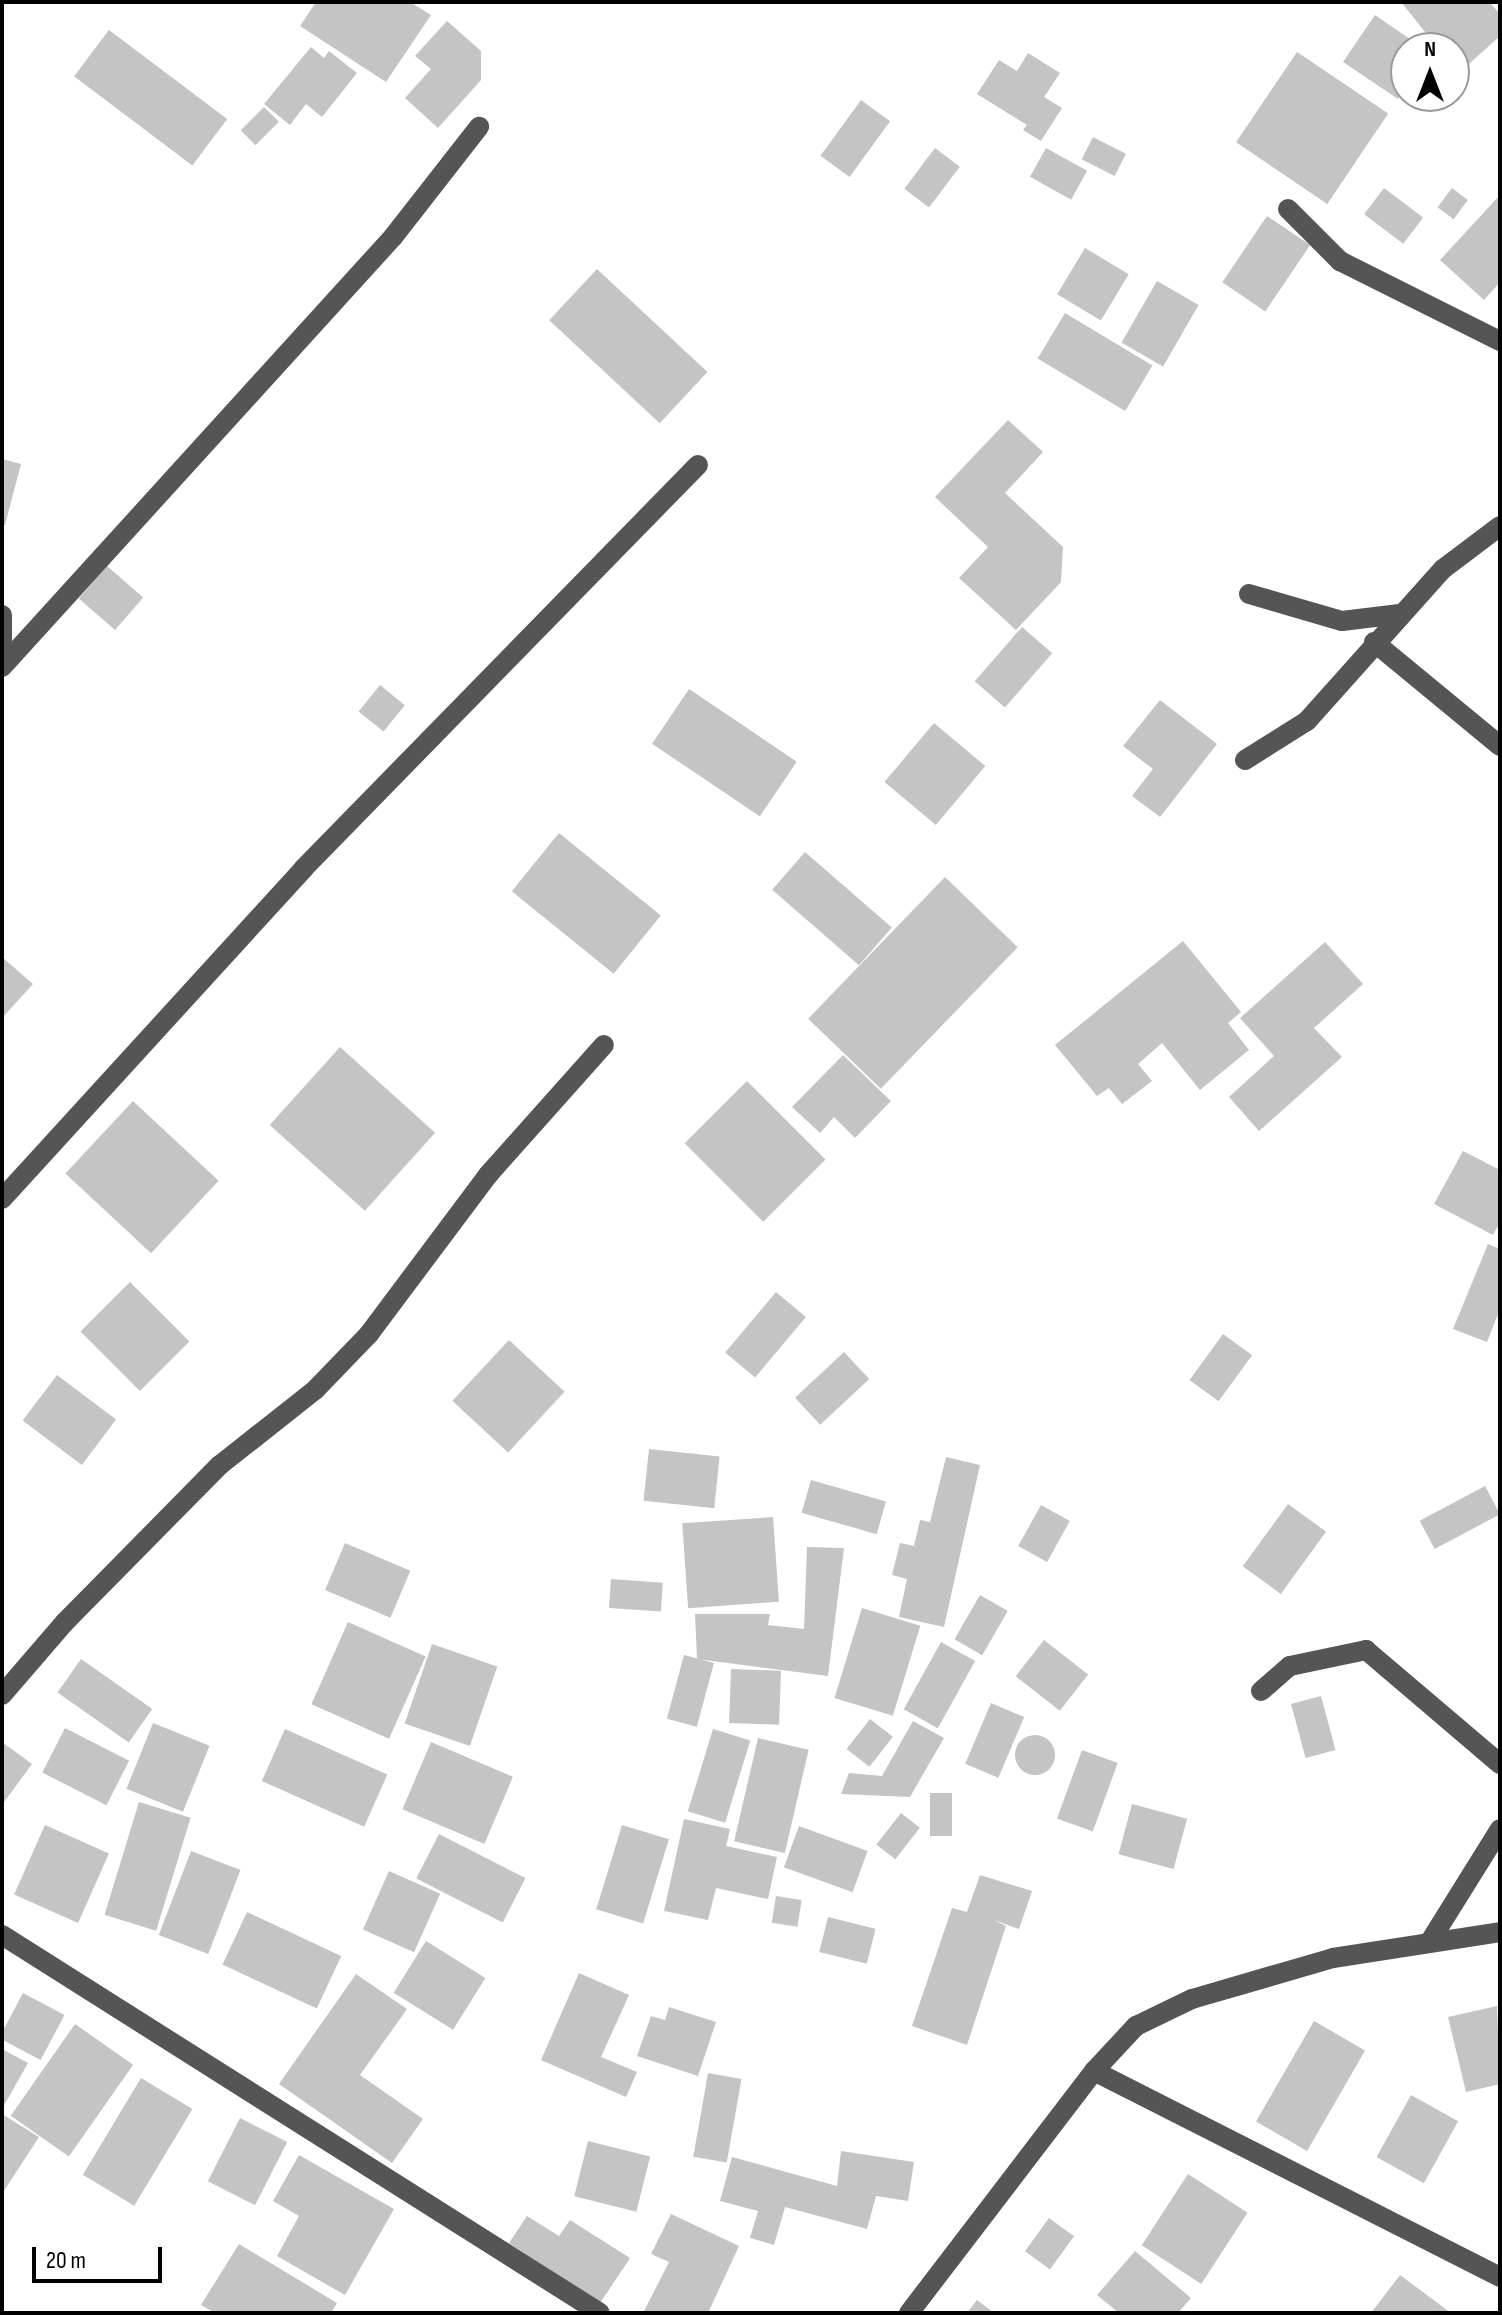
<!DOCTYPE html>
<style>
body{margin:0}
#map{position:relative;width:1502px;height:2315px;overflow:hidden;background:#fff;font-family:"Sofia Sans Condensed",sans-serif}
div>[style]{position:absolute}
.building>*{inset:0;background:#c4c4c4;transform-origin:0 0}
.round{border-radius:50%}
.minor>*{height:20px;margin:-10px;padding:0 10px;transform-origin:10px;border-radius:10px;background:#555}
span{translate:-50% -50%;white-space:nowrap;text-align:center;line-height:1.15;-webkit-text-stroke:7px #fff;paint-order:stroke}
.frame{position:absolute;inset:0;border:4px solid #000;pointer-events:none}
.north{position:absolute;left:1390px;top:32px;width:80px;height:80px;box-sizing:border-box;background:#fff;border:2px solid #999;border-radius:50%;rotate:0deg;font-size:22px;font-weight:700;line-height:32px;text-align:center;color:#000}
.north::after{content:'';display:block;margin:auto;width:28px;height:36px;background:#000;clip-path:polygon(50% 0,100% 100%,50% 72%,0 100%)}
.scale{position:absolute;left:32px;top:2247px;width:130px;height:36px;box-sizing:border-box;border:4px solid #000;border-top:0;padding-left:10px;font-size:24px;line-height:28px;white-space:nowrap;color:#000;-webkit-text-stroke:6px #fff;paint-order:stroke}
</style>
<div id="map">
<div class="building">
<i style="clip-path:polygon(316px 2px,410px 2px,431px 15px,386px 82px,300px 26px)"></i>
<i style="clip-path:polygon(1401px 2px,1489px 2px,1500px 14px,1500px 36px,1460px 72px,1454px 65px,1454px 48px,1438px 48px)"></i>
<i style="clip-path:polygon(1375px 15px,1423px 48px,1406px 48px,1406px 87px,1398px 99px,1343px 62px)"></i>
<i style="clip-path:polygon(447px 21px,481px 51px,481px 80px,438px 128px,405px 98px,431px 69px,415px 56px)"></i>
<i style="left:109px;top:30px;width:148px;height:58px;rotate:37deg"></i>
<i style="clip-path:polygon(311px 47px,324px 58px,329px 51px,357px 73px,322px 117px,306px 104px,290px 125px,264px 104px)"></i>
<i style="left:1297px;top:52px;width:110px;height:109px;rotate:34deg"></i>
<i style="clip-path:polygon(1028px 53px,1060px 73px,1044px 97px,1062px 108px,1041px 141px,1023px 130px,1027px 125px,977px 94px,999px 60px,1017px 71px)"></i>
<i style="left:861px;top:100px;width:36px;height:69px;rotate:36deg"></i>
<i style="left:264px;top:107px;width:21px;height:33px;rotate:45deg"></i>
<i style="left:1093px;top:137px;width:37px;height:25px;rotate:27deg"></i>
<i style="left:935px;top:148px;width:31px;height:51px;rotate:37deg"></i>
<i style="left:1046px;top:148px;width:47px;height:33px;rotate:29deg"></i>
<i style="left:1384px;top:188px;width:49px;height:33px;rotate:37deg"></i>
<i style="left:1452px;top:188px;width:20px;height:24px;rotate:37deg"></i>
<i style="clip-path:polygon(1500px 195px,1500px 282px,1484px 300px,1440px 260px)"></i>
<i style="left:1267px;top:216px;width:52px;height:80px;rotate:34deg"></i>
<i style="left:1085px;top:248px;width:51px;height:54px;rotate:31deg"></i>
<i style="left:597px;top:269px;width:151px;height:70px;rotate:43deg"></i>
<i style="left:1157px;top:281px;width:48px;height:71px;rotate:30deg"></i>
<i style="left:1065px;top:313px;width:102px;height:53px;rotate:31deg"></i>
<i style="clip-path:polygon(1008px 420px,1043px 452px,1005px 493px,1063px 547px,1061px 582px,1016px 630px,959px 578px,988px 547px,935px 497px)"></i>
<i style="clip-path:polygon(2px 459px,21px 464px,5px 525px,2px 524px)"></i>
<i style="left:107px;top:566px;width:48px;height:43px;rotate:41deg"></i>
<i style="left:1022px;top:627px;width:40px;height:72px;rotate:41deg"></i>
<i style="left:380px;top:685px;width:32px;height:34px;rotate:39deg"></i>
<i style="left:689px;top:689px;width:130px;height:66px;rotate:34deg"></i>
<i style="clip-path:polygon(1160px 700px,1217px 744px,1160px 817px,1132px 796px,1153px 769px,1123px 746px)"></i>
<i style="left:934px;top:723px;width:67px;height:77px;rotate:40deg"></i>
<i style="left:559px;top:833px;width:131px;height:75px;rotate:39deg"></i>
<i style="left:805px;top:852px;width:115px;height:50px;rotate:41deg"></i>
<i style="left:945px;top:877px;width:101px;height:197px;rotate:44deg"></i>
<i style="clip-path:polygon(1183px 941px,1241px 1012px,1228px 1023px,1249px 1050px,1200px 1090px,1162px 1043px,1138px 1064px,1152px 1081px,1122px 1104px,1109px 1088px,1097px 1096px,1055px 1045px)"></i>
<i style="clip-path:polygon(1325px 942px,1363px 984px,1314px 1028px,1342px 1057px,1259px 1131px,1229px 1097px,1274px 1056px,1240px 1018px)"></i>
<i style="clip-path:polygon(2px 957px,33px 984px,2px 1018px)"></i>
<i style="left:340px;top:1047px;width:128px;height:105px;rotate:42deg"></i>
<i style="clip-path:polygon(843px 1055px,891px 1101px,855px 1138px,834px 1117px,820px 1133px,792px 1107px)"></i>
<i style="left:747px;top:1081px;width:111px;height:88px;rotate:45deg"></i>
<i style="left:133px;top:1101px;width:117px;height:99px;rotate:43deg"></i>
<i style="clip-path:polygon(1463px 1151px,1500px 1170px,1500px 1222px,1493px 1235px,1434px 1204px)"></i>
<i style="clip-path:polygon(1488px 1244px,1500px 1249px,1500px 1309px,1487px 1342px,1453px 1329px)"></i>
<i style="left:130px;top:1282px;width:84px;height:70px;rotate:45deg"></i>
<i style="left:776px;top:1292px;width:39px;height:79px;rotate:40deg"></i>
<i style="left:1223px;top:1334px;width:36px;height:57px;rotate:36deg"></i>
<i style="left:509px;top:1340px;width:76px;height:83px;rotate:43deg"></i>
<i style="left:844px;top:1352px;width:37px;height:67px;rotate:47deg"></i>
<i style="left:57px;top:1375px;width:74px;height:57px;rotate:37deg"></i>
<i style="left:649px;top:1449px;width:71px;height:52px;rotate:6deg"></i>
<i style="clip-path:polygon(946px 1457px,980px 1465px,944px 1627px,899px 1617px,907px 1579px,892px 1575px,900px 1543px,914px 1546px,920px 1520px,930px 1522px)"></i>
<i style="left:811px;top:1480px;width:78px;height:34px;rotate:16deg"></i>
<i style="left:1485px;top:1486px;width:32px;height:74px;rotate:62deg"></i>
<i style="left:1288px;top:1504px;width:47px;height:77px;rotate:36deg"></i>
<i style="left:1041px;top:1505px;width:33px;height:47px;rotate:29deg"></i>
<i style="left:773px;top:1517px;width:85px;height:91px;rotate:86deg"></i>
<i style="left:345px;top:1543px;width:71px;height:51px;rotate:23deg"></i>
<i style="clip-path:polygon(807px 1547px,844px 1548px,828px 1676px,697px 1659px,695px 1614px,770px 1614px,768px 1625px,804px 1629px)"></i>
<i style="left:611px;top:1579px;width:52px;height:29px;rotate:4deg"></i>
<i style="left:980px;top:1595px;width:32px;height:51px;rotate:30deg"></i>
<i style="left:862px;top:1608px;width:61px;height:94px;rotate:17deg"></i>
<i style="left:348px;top:1622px;width:85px;height:90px;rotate:24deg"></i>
<i style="left:1044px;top:1640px;width:56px;height:46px;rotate:38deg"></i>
<i style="left:941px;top:1642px;width:39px;height:77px;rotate:29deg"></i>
<i style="left:432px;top:1644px;width:69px;height:84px;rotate:19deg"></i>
<i style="left:684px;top:1655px;width:31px;height:66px;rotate:15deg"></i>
<i style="left:81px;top:1659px;width:87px;height:41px;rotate:35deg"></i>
<i style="left:731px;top:1669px;width:50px;height:54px;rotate:2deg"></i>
<i style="left:1321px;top:1696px;width:56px;height:31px;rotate:75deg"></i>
<i style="left:991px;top:1703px;width:36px;height:66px;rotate:23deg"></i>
<i style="left:870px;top:1719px;width:29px;height:38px;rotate:38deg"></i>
<i style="clip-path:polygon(913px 1721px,944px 1738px,910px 1797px,841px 1794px,849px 1773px,882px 1776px)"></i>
<i style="left:153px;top:1723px;width:61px;height:71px;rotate:22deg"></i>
<i style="left:65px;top:1728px;width:72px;height:50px;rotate:27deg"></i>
<i style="left:285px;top:1729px;width:112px;height:57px;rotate:24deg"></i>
<i style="left:713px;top:1729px;width:39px;height:86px;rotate:17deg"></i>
<i class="round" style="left:1015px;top:1735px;width:40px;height:40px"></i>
<i style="left:758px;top:1738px;width:52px;height:106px;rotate:13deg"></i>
<i style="clip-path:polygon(2px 1742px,32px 1764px,2px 1805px)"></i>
<i style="left:431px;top:1742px;width:89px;height:73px;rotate:23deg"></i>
<i style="left:1082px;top:1750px;width:38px;height:73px;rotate:20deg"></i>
<i style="left:930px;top:1793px;width:22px;height:43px"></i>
<i style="left:139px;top:1802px;width:54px;height:118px;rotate:17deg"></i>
<i style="left:1132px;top:1804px;width:57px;height:52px;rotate:15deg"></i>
<i style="left:901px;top:1813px;width:24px;height:40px;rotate:38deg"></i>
<i style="clip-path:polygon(684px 1819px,730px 1829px,726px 1846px,777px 1857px,768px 1899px,716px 1888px,708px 1920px,664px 1911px)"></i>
<i style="left:45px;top:1825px;width:70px;height:76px;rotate:24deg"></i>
<i style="left:622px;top:1825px;width:49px;height:88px;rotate:17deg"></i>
<i style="left:799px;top:1826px;width:73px;height:44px;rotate:20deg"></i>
<i style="left:439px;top:1834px;width:97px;height:50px;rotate:27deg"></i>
<i style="left:191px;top:1851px;width:53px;height:90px;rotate:21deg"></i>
<i style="left:389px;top:1871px;width:56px;height:64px;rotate:24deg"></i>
<i style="clip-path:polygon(980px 1875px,1032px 1891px,1019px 1929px,994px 1920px,1006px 1926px,967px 2045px,912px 2026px,952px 1908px,967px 1912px)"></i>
<i style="left:776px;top:1896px;width:26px;height:27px;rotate:9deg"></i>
<i style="left:247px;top:1912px;width:104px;height:58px;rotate:25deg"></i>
<i style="left:828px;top:1917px;width:49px;height:36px;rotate:14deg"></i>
<i style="left:426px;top:1941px;width:70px;height:61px;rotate:32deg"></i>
<i style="clip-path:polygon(579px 1973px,629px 1995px,601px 2057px,637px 2072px,626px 2097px,541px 2060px)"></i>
<i style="clip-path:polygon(356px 1974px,407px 2009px,360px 2075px,423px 2119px,392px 2163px,279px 2084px)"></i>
<i style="left:23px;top:1993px;width:47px;height:51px;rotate:28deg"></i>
<i style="clip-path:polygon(1497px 2006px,1500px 2084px,1466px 2092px,1448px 2017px)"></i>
<i style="clip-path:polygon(669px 2007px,716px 2022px,698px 2076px,637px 2056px,651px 2016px,665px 2020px)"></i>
<i style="left:1314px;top:2021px;width:59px;height:116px;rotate:30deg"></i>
<i style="left:75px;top:2024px;width:71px;height:112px;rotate:35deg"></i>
<i style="clip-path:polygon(2px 2049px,28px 2063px,2px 2109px)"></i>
<i style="left:708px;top:2073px;width:34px;height:85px;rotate:10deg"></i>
<i style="left:141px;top:2078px;width:60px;height:113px;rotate:31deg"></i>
<i style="left:1411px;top:2095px;width:54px;height:71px;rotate:29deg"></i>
<i style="clip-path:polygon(2px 2114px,39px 2137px,2px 2194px)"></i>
<i style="left:240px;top:2118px;width:53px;height:71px;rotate:27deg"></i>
<i style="left:588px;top:2141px;width:64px;height:57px;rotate:14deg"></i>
<i style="clip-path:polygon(841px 2151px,914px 2162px,908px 2201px,876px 2196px,867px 2229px,785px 2207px,774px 2245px,750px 2238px,758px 2211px,720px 2201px,732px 2157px,837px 2186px)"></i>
<i style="clip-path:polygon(299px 2155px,394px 2209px,345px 2295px,277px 2256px,299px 2216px,273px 2201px)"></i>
<i style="left:1188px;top:2174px;width:71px;height:85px;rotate:33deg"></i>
<i style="clip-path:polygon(671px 2214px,739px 2246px,708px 2313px,643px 2313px,669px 2262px,651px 2254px)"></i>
<i style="clip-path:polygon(527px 2216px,559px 2236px,570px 2220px,630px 2258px,600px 2303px,509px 2243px)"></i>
<i style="left:1049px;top:2218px;width:31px;height:41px;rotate:36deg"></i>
<i style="clip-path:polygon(239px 2244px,337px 2303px,331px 2313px,215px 2313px,201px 2305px)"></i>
<i style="clip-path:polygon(1135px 2251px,1191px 2298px,1178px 2313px,1119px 2313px,1097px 2295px)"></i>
<i style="clip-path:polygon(1400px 2275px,1451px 2313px,1371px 2313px)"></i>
<i style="clip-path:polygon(977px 2300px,994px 2313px,967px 2313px)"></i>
</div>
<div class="minor">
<i style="left:1288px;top:209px;width:74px;rotate:45deg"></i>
<i style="left:1340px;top:261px;width:179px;rotate:26.6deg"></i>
<i style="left:1249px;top:594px;width:97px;rotate:16.2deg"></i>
<i style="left:1342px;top:621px;width:58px;rotate:-6.9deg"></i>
<i style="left:2px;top:615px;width:51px;rotate:90deg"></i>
<i style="left:1374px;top:642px;width:163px;rotate:39.5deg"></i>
<i style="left:2px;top:667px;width:581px;rotate:-47.72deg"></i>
<i style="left:393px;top:237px;width:140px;rotate:-52deg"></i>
<i style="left:1245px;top:760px;width:73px;rotate:-32.2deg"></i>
<i style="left:1307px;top:721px;width:204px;rotate:-48.2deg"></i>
<i style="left:1443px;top:569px;width:71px;rotate:-37deg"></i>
<i style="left:2px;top:1199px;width:447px;rotate:-47.6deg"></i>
<i style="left:303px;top:869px;width:565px;rotate:-45.65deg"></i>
<i style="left:1261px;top:1691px;width:38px;rotate:-41deg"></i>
<i style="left:1290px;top:1666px;width:78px;rotate:-11.9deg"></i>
<i style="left:1366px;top:1650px;width:176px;rotate:40.4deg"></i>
<i style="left:2px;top:1695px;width:96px;rotate:-49.2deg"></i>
<i style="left:65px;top:1622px;width:221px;rotate:-45.4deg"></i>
<i style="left:220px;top:1465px;width:121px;rotate:-38.3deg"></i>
<i style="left:315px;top:1390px;width:78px;rotate:-46deg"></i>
<i style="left:369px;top:1334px;width:199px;rotate:-53.2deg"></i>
<i style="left:488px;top:1175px;width:174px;rotate:-48.3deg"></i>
<i style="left:2px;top:1935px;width:707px;rotate:32.3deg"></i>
<i style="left:1429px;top:1943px;width:134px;rotate:-58.1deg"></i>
<i style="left:1094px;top:2071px;width:455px;rotate:26.9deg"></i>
<i style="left:909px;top:2313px;width:305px;rotate:-52.6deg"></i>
<i style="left:1094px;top:2071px;width:62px;rotate:-47deg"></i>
<i style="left:1136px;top:2026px;width:62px;rotate:-25.7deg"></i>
<i style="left:1192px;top:1999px;width:147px;rotate:-16.2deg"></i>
<i style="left:1333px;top:1958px;width:169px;rotate:-8.8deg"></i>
</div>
<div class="frame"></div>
<div class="north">N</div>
<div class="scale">20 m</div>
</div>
